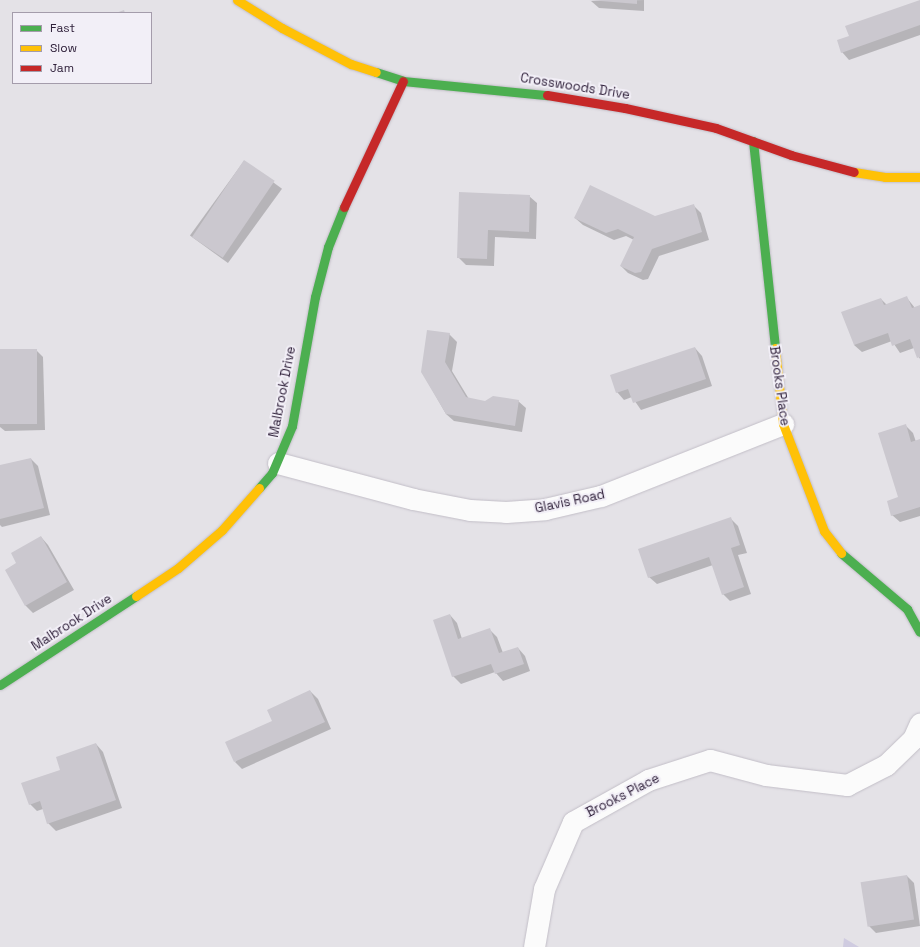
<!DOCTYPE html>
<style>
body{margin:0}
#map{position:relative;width:920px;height:947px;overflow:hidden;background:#e4e2e7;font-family:"Space Grotesk",sans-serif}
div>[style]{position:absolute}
.green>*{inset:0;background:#cfcbe0}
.shadow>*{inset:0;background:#0003;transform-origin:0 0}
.building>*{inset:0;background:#cbc8cf;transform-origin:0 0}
.roads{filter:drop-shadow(0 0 1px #c2bec7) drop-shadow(0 0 1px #c2bec7)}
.street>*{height:21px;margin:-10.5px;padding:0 10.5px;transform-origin:10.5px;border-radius:10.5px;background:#fbfbfb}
.fast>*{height:9px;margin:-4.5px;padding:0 4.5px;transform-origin:4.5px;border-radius:4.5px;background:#4caf50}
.slow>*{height:9px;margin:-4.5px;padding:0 4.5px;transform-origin:4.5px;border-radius:4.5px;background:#ffc107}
.jam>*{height:9px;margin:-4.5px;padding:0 4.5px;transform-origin:4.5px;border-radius:4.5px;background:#c62828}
span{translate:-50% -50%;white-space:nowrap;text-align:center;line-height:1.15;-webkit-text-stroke:4px #f2eff7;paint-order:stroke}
.street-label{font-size:13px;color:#2f203a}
.legend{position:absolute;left:12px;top:12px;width:140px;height:72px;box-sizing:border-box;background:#f2eff7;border:1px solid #a49cab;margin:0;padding:5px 7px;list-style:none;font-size:12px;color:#2f203a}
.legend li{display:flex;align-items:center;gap:8px;height:20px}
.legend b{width:20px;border:1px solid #a49cab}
</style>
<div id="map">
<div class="green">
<i style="clip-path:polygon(844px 938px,859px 947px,843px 947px)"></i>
</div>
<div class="shadow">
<i style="clip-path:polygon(644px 0,644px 11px,599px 8px,591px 1px)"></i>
<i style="clip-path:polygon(920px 1px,920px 35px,849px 60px,842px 52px,850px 37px)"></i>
<i style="left:244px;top:161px;width:47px;height:92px;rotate:36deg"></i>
<i style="clip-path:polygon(460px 193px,529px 196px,537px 203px,536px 239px,495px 237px,494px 266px,466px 265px,458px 257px)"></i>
<i style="clip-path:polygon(693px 205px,701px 213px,709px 240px,659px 256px,648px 279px,643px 280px,628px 273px,621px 266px,634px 240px,626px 236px,614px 240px,583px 225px,575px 218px,655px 218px)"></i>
<i style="clip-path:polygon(907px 298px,915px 308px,920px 306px,920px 359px,914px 348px,900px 353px,892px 341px,862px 352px,854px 345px,881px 299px,887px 305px)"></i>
<i style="clip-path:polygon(449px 334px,457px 342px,452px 371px,469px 399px,485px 402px,518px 401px,526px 408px,522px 432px,454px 421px,446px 414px,422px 372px)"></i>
<i style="clip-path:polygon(695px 348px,702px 356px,712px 386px,641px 410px,632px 397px,624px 400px,617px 392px)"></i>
<i style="clip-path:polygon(0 350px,36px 350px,43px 357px,45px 430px,5px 431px,0 427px)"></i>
<i style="clip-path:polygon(905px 425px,913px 433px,916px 442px,920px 440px,920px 516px,900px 522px,892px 515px,899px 498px)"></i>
<i style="clip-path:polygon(31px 459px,38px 466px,50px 515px,2px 527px,0 525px,0 466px)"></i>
<i style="clip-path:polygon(730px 518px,738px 526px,747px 553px,738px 555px,751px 594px,730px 601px,723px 594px,713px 565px,657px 584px,649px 577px)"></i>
<i style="clip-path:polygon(41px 537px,48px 545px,74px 590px,33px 613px,26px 606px,6px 570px,18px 564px)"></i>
<i style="clip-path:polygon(450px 615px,457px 623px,462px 639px,490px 630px,497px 637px,503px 653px,518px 648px,525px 656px,530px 671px,503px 681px,495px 672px,461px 684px,453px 676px)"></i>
<i style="clip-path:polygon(310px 691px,318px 699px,331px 729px,242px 769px,235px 762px,273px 722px)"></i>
<i style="clip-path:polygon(96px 744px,103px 752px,122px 808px,56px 831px,48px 823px,43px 809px,37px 811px,30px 804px)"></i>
<i style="clip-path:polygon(907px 876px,914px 883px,920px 926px,876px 933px,869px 926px)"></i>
</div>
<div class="building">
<i style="clip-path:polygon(589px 0,637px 0,637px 4px)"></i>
<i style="clip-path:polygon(920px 0,920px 25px,841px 53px,837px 40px,849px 36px,845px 26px)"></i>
<i style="clip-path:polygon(124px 10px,125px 13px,116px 13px)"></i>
<i style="left:244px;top:160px;width:37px;height:93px;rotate:34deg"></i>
<i style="clip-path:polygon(590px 185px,655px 216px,694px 204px,702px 232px,652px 249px,641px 272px,635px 273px,620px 266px,634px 237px,618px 229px,606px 233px,574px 218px)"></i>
<i style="clip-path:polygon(459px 192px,530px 195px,529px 232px,488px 230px,487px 259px,457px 258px)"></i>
<i style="clip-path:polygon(907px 296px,912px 308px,920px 305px,920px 357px,917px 358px,910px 339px,892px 346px,888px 333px,854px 345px,841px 312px,881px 298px,884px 305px)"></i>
<i style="clip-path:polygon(427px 330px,450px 333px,445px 362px,466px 397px,485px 401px,493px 396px,519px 400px,515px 426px,446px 414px,421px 372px)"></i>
<i style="clip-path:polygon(695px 347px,706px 379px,633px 403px,628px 389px,616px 393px,610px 375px)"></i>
<i style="left:0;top:349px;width:37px;height:75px"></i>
<i style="clip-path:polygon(906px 424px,911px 442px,920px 439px,920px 507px,891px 516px,887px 501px,898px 497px,878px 433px)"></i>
<i style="clip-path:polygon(31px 458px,44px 508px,0 519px,0 465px)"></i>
<i style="clip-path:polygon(731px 517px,740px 545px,731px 548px,744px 587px,722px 595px,709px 557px,648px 578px,638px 549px)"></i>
<i style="clip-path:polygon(41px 536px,67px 582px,25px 606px,5px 570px,16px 563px,11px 553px)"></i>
<i style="clip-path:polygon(450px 614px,458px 639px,490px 628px,499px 653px,518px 647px,524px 664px,495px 674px,491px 664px,452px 677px,433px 620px)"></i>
<i style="clip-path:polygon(310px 690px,325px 722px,234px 762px,225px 742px,272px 721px,267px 710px)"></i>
<i style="clip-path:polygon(96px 743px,116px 800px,47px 824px,40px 801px,29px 805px,21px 783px,60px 770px,56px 757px)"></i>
<i style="left:907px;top:875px;width:45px;height:47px;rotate:81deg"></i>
</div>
<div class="roads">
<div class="street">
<i style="left:278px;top:463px;width:140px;rotate:14.9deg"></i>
<i style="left:413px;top:499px;width:58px;rotate:10.9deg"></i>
<i style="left:470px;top:510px;width:36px;rotate:3deg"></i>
<i style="left:506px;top:512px;width:39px;rotate:-4deg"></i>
<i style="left:545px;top:509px;width:57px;rotate:-13.1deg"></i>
<i style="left:601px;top:496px;width:196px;rotate:-21.6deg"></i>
<i style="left:534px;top:947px;width:59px;rotate:-80.2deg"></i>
<i style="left:544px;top:889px;width:73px;rotate:-66.6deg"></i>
<i style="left:573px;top:822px;width:86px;rotate:-29.2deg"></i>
<i style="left:648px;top:780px;width:65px;rotate:-17.9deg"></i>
<i style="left:710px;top:760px;width:58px;rotate:15deg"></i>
<i style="left:766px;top:775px;width:82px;rotate:7deg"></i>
<i style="left:847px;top:785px;width:44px;rotate:-27.1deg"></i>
<i style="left:886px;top:765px;width:37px;rotate:-44deg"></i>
<i style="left:913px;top:739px;width:17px;rotate:-66deg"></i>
</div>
<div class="fast">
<i style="left:376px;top:72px;width:28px;rotate:18deg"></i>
<i style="left:403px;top:81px;width:145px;rotate:5.6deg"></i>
<i style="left:753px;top:141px;width:208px;rotate:83.9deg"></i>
<i style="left:259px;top:488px;width:20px;rotate:-49deg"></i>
<i style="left:272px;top:473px;width:51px;rotate:-66.9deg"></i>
<i style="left:292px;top:426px;width:131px;rotate:-79.9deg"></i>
<i style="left:315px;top:297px;width:52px;rotate:-75.4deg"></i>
<i style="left:328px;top:247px;width:43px;rotate:-68.2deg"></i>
<i style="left:841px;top:553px;width:87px;rotate:40.3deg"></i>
<i style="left:907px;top:609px;width:26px;rotate:61deg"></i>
<i style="left:0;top:685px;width:163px;rotate:-33.2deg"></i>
</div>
<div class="slow">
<i style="left:237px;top:0;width:53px;rotate:31.9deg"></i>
<i style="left:282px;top:28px;width:78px;rotate:27.6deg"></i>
<i style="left:351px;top:64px;width:26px;rotate:18deg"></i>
<i style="left:854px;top:172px;width:31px;rotate:9deg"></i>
<i style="left:885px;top:177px;width:35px"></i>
<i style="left:775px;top:348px;width:76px;rotate:84deg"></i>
<i style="left:783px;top:424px;width:115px;rotate:69deg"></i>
<i style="left:824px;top:531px;width:28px;rotate:52deg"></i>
<i style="left:136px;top:596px;width:50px;rotate:-33.7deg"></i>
<i style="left:178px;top:568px;width:58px;rotate:-40.8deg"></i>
<i style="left:222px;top:530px;width:56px;rotate:-48.6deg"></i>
</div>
<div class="jam">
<i style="left:547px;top:95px;width:79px;rotate:9.5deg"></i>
<i style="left:625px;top:108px;width:93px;rotate:12.4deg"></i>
<i style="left:716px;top:128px;width:80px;rotate:19.8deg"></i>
<i style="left:791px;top:155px;width:65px;rotate:15.1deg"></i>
<i style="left:344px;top:207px;width:139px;rotate:-64.9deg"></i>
</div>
</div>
<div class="street-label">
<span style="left:575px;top:87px;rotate:9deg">Crosswoods Drive</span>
<span style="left:779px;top:386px;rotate:82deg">Brooks Place</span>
<span style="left:283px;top:392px;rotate:-79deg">Malbrook Drive</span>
<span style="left:570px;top:502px;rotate:-12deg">Glavis Road</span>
<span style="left:72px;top:623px;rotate:-33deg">Malbrook Drive</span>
<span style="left:623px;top:796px;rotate:-27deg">Brooks Place</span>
</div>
<ul class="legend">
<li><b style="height:5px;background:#4caf50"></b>Fast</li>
<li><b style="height:5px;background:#ffc107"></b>Slow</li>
<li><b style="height:5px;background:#c62828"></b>Jam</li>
</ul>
</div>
